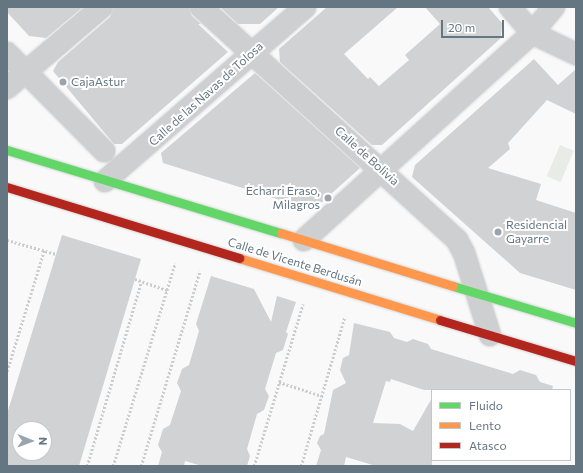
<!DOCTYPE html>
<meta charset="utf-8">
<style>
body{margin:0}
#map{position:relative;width:583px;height:473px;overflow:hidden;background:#f9f9f9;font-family:Commissioner,sans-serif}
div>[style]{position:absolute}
.green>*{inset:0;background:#e8ebe6;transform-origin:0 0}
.building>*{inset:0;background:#d0d2d3}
.path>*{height:2.5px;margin-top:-1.25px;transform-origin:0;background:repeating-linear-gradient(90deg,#cbcccd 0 2px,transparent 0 4px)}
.roads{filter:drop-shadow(0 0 1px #d5d6d7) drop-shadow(0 0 1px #d5d6d7)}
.street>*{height:22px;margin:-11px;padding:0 11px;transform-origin:11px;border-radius:11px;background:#cecfd0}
.fast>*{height:9px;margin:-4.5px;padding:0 4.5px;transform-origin:4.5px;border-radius:4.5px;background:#63d668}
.slow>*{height:9px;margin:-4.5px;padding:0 4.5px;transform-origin:4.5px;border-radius:4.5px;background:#ff974d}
.jam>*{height:9px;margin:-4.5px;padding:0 4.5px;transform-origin:4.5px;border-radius:4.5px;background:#b3261e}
.dots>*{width:11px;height:11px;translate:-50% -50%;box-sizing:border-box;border:2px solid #fff;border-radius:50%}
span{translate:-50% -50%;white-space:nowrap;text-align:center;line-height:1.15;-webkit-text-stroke:4px #fff;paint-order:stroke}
.poi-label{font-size:12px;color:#657683}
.left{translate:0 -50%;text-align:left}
.right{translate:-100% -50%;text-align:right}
.street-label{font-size:12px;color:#657683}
.frame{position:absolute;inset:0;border:8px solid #657683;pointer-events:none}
.legend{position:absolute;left:431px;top:389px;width:140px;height:72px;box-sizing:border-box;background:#fff;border:1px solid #c1c8cd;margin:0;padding:5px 7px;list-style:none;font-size:12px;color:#657683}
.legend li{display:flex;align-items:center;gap:8px;height:20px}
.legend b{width:20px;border:1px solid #c1c8cd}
.north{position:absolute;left:12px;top:421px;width:40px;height:40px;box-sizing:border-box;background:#fff;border:1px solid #c1c8cd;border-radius:50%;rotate:91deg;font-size:11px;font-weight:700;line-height:16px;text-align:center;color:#657683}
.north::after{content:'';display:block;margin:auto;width:14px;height:18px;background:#99a4ac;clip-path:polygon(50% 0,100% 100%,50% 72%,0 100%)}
.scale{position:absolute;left:441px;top:20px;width:63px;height:18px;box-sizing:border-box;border:2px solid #657683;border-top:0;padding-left:5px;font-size:12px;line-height:14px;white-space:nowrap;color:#657683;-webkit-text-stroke:3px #fff;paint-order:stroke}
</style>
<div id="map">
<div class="green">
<i style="left:560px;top:145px;width:15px;height:34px;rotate:23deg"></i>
</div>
<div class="building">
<i style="clip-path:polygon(7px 7px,83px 7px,46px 38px,29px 36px,7px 12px)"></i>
<i style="clip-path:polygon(114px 7px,189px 7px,192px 16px,201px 24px,198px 24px,228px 52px,122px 144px,114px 144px,53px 71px,58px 62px,110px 17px)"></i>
<i style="clip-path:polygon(220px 7px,279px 7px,260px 24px,238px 24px)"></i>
<i style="clip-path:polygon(327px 7px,398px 7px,344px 54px,368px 79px,370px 77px,379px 86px,409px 60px,405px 55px,440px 24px,425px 7px,488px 7px,502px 23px,501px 38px,382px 145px,372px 145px,280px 62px,279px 49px)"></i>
<i style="clip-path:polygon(534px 59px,558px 85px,576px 69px,576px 114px,547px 100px,508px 143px,510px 149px,488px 168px,541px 184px,536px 200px,576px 213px,576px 290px,520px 273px,412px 177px,415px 165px)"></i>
<i style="clip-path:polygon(255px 73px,360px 168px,321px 203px,296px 205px,163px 163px,161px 153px)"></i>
<i style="clip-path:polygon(evenodd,62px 235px,141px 259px,79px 466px,7px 466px,7px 414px,62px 235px,20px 429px,44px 429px,44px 453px,20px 453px,20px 429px)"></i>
<i style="clip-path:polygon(211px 276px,254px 289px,271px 322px,277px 296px,296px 302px,286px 332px,288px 334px,283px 350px,276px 353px,265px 389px,269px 396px,264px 410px,257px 414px,247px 449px,250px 456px,247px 466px,202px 466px,185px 461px,184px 466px,158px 466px,162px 452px,158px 445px,163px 429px,170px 425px,181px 391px,177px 383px,182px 369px,189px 365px,199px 331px,196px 324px)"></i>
<i style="clip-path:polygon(354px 323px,390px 332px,394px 338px,407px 342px,413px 339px,428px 344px,431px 349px,513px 374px,520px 370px,536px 375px,540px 382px,553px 386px,552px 390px,424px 390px,391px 379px,390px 382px,386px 381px,373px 423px,400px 424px,413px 431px,432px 398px,432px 466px,376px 466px,346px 457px,344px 466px,316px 466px,321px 450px,317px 443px,320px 436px,324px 434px,333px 390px,346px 383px,340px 370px,343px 358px,349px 355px)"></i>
</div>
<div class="path">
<i style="left:7px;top:240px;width:51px;rotate:15.9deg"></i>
<i style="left:135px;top:279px;width:34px;rotate:19deg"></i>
<i style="left:7px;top:371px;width:126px;rotate:-72.9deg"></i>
<i style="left:279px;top:382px;width:45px;rotate:18deg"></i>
<i style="left:87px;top:466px;width:192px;rotate:-73.6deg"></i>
<i style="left:113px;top:466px;width:212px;rotate:-73deg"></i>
<i style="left:141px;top:466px;width:204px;rotate:-73.2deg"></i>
<i style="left:254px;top:466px;width:169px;rotate:-73.2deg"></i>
<i style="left:301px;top:466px;width:156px;rotate:-73.7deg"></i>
</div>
<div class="roads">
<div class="street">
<i style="left:201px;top:7px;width:346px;rotate:42.3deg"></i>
<i style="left:457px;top:240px;width:15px;rotate:62deg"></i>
<i style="left:464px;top:253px;width:86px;rotate:72.4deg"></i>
<i style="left:510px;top:7px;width:34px;rotate:50deg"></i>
<i style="left:532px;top:33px;width:49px;rotate:25.5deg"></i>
<i style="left:7px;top:53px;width:138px;rotate:45.3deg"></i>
<i style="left:7px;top:88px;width:125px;rotate:-40.5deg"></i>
<i style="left:105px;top:181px;width:265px;rotate:-41deg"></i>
<i style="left:304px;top:240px;width:308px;rotate:-42.2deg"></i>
<i style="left:532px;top:33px;width:34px;rotate:-50deg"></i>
</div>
<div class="fast">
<i style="left:7px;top:150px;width:286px;rotate:16.9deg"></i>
<i style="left:453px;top:286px;width:128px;rotate:16.7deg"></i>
</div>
<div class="slow">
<i style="left:281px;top:233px;width:180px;rotate:17.1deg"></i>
<i style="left:239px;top:258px;width:210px;rotate:17.1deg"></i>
</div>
<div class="jam">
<i style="left:7px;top:187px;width:243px;rotate:17deg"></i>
<i style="left:440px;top:320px;width:142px;rotate:16.8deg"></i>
</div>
</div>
<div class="dots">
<i style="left:63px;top:82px;background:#99a4ac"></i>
<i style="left:328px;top:198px;background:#99a4ac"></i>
<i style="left:498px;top:232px;background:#99a4ac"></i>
</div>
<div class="poi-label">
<span class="left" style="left:71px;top:82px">CajaAstur</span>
<span class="right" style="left:320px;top:198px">Echarri Eraso,<br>Milagros</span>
<span class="left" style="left:506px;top:232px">Residencial<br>Gayarre</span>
</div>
<div class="street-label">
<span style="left:206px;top:94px;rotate:-42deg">Calle de las Navas de Tolosa</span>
<span style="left:367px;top:156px;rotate:42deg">Calle de Bolivia</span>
<span style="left:295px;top:262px;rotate:17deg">Calle de Vicente Berdusán</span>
</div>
<div class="frame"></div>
<ul class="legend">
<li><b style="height:5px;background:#63d668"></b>Fluido</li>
<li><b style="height:5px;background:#ff974d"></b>Lento</li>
<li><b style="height:5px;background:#b3261e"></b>Atasco</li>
</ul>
<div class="north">N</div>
<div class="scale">20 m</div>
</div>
